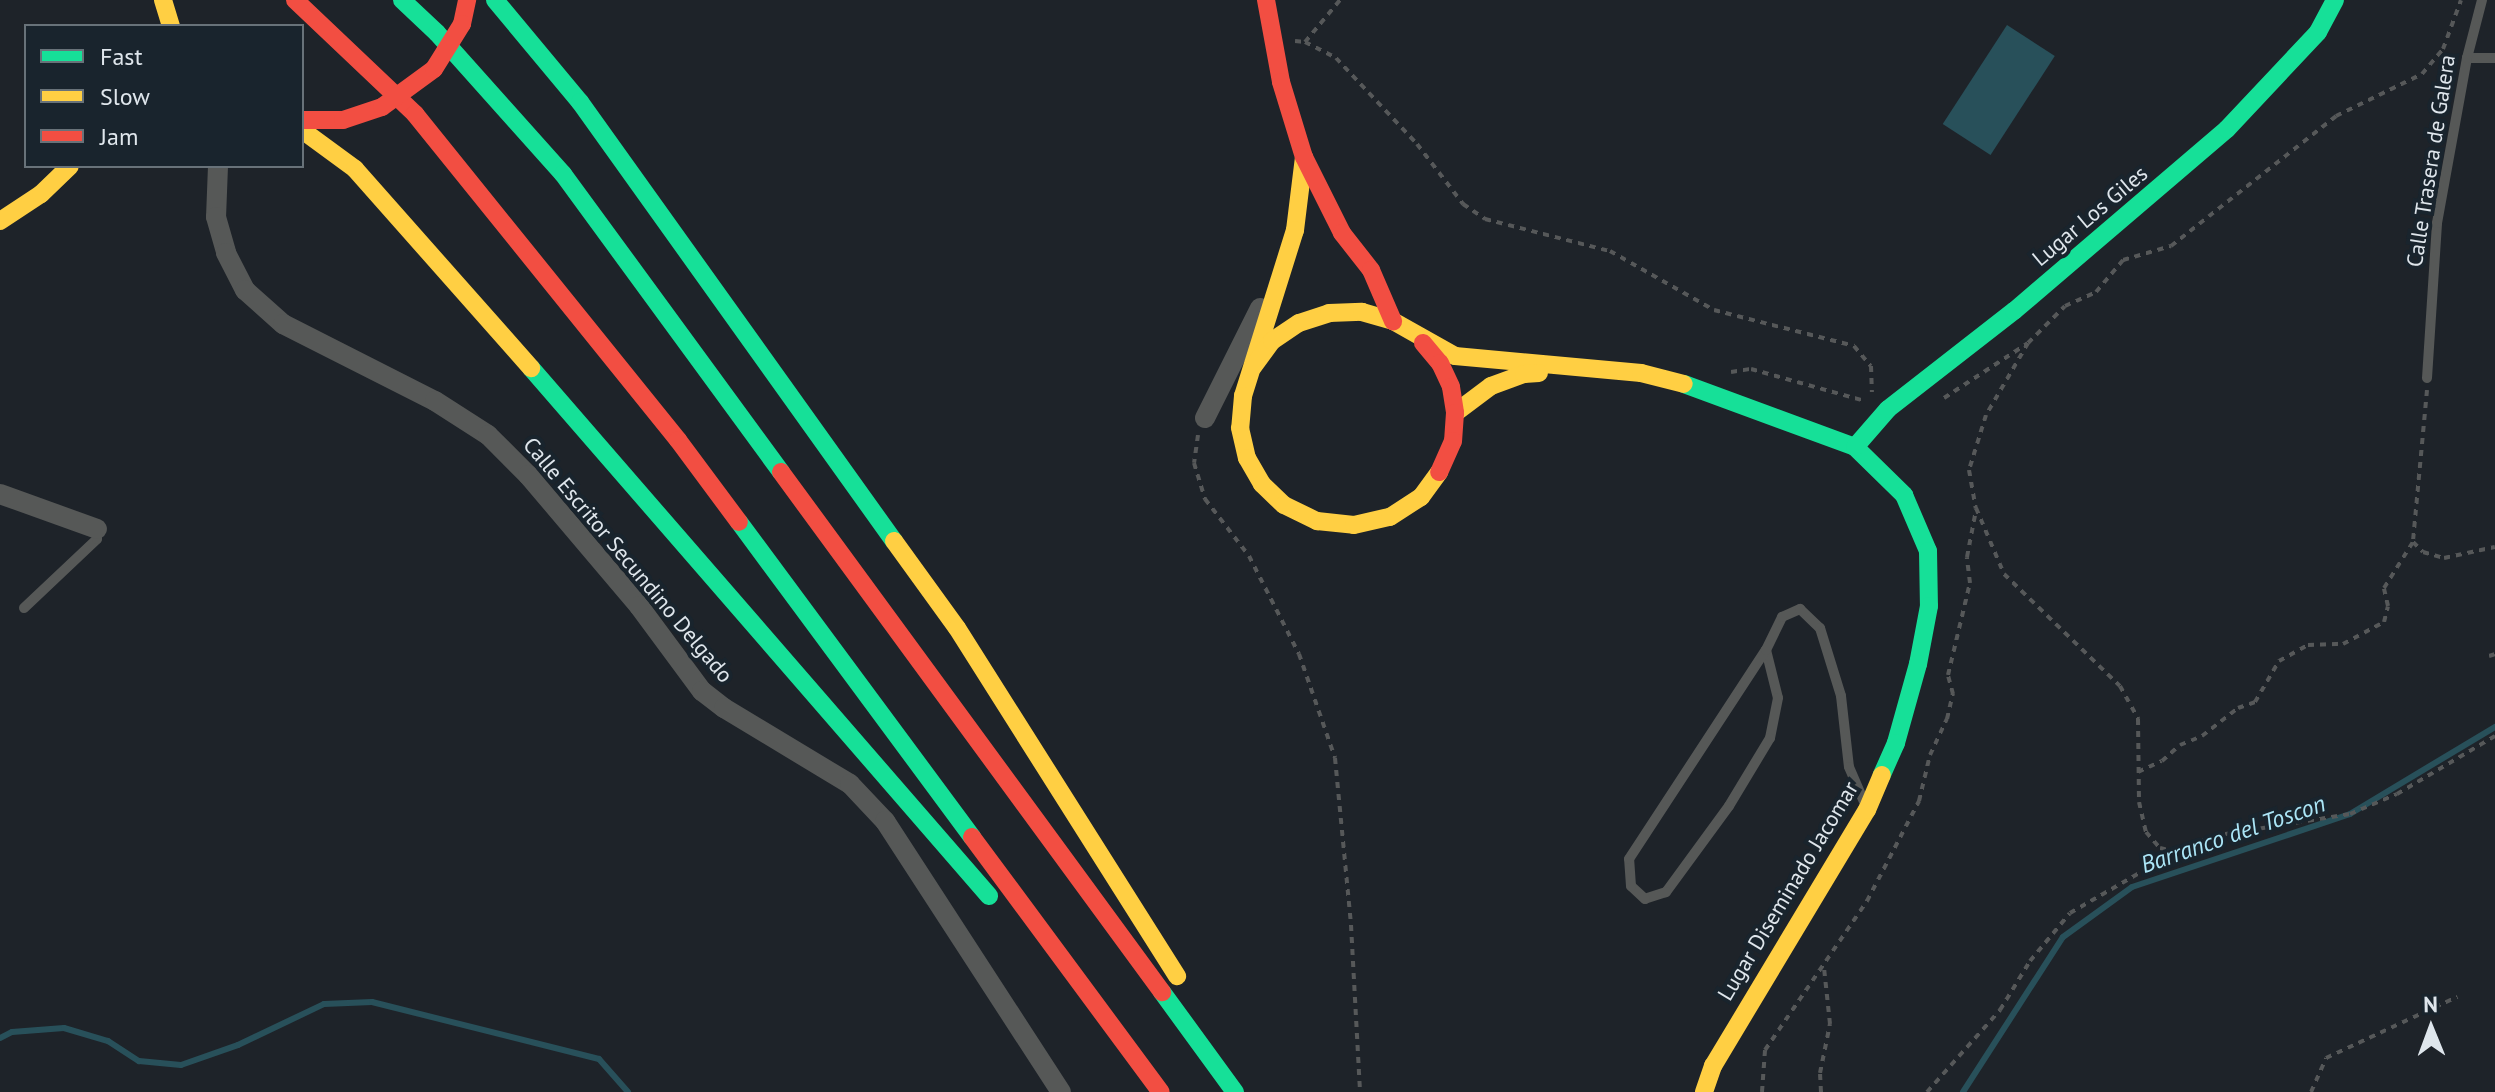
<!DOCTYPE html>
<style>
body{margin:0}
#map{position:relative;width:2495px;height:1092px;overflow:hidden;background:#1e2329;font-family:"PT Sans",sans-serif}
div>[style]{position:absolute}
.water>*{inset:0;background:#28505a;transform-origin:0 0}
.stream>*{height:6px;margin:-3px;padding:0 3px;transform-origin:3px;border-radius:3px;background:#28505a}
.path>*{height:4px;margin-top:-2px;transform-origin:0;background:repeating-linear-gradient(90deg,#565859 0 6px,transparent 0 12px)}
.lane>*{height:10px;margin:-5px;padding:0 5px;transform-origin:5px;border-radius:5px;background:#565857}
.street>*{height:20px;margin:-10px;padding:0 10px;transform-origin:10px;border-radius:10px;background:#565857}
.fast>*{height:18px;margin:-9px;padding:0 9px;transform-origin:9px;border-radius:9px;background:#16e098}
.slow>*{height:18px;margin:-9px;padding:0 9px;transform-origin:9px;border-radius:9px;background:#ffcf43}
.jam>*{height:18px;margin:-9px;padding:0 9px;transform-origin:9px;border-radius:9px;background:#f24e42}
.jam-bridge>*{height:18px;margin:-9px;padding:0 9px;transform-origin:9px;border-radius:9px;background:#f24e42}
span{translate:-50% -50%;white-space:nowrap;text-align:center;line-height:1.15;-webkit-text-stroke:8px #19242d;paint-order:stroke}
.street-label{font-size:22px;color:#dfe6ec}
.water-label{font-size:24px;color:#abe5f6;font-style:italic}
.legend{position:absolute;left:24px;top:24px;width:280px;height:144px;box-sizing:border-box;background:#19242d;border:2px solid #687279;margin:0;padding:10px 14px;list-style:none;font-size:24px;color:#dfe6ec}
.legend li{display:flex;align-items:center;gap:16px;height:40px}
.legend b{width:40px;border:2px solid #687279}
.north{position:absolute;left:2391px;top:988px;width:80px;height:80px;-webkit-text-stroke:6px #19242d;paint-order:stroke;rotate:359deg;font-size:22px;font-weight:700;line-height:32px;text-align:center;color:#dfe6ec}
.north::after{content:'';display:block;margin:auto;width:28px;height:36px;background:#dfe6ec;clip-path:polygon(50% 0,100% 100%,50% 72%,0 100%)}
</style>
<div id="map">
<div class="water">
<i style="left:2007px;top:25px;width:57px;height:118px;rotate:33deg"></i>
</div>
<div class="stream">
<i style="left:0;top:1038px;width:13px;rotate:-27deg"></i>
<i style="left:12px;top:1032px;width:52px;rotate:-4.4deg"></i>
<i style="left:64px;top:1028px;width:46px;rotate:16.5deg"></i>
<i style="left:108px;top:1041px;width:37px;rotate:33deg"></i>
<i style="left:139px;top:1061px;width:42px;rotate:5.4deg"></i>
<i style="left:181px;top:1065px;width:60px;rotate:-19.3deg"></i>
<i style="left:238px;top:1045px;width:95px;rotate:-25.5deg"></i>
<i style="left:324px;top:1004px;width:48px;rotate:-2.4deg"></i>
<i style="left:372px;top:1002px;width:234px;rotate:14.1deg"></i>
<i style="left:599px;top:1059px;width:44px;rotate:48.7deg"></i>
<i style="left:1963px;top:1092px;width:184px;rotate:-57.2deg"></i>
<i style="left:2063px;top:937px;width:85px;rotate:-35.9deg"></i>
<i style="left:2132px;top:887px;width:230px;rotate:-18.5deg"></i>
<i style="left:2350px;top:814px;width:169px;rotate:-31deg"></i>
</div>
<div class="path">
<i style="left:1295px;top:41px;width:10px;rotate:6deg"></i>
<i style="left:1305px;top:42px;width:55px;rotate:-50.2deg"></i>
<i style="left:1305px;top:42px;width:35px;rotate:27deg"></i>
<i style="left:1336px;top:58px;width:118px;rotate:46.7deg"></i>
<i style="left:1417px;top:144px;width:76px;rotate:52.5deg"></i>
<i style="left:1463px;top:204px;width:27px;rotate:34deg"></i>
<i style="left:1485px;top:219px;width:129px;rotate:14.4deg"></i>
<i style="left:1610px;top:251px;width:120px;rotate:29.6deg"></i>
<i style="left:1714px;top:310px;width:145px;rotate:14.4deg"></i>
<i style="left:1854px;top:346px;width:26px;rotate:50deg"></i>
<i style="left:1871px;top:366px;width:26px;rotate:88deg"></i>
<i style="left:2028px;top:343px;width:83px;rotate:120.3deg"></i>
<i style="left:1986px;top:415px;width:58px;rotate:107.2deg"></i>
<i style="left:1969px;top:470px;width:39px;rotate:80deg"></i>
<i style="left:1976px;top:508px;width:72px;rotate:67deg"></i>
<i style="left:2004px;top:574px;width:161px;rotate:44deg"></i>
<i style="left:2120px;top:686px;width:38px;rotate:61deg"></i>
<i style="left:2138px;top:719px;width:83px;rotate:89.3deg"></i>
<i style="left:2139px;top:802px;width:31px;rotate:77deg"></i>
<i style="left:2146px;top:832px;width:21px;rotate:49deg"></i>
<i style="left:2160px;top:848px;width:16px;rotate:14deg"></i>
<i style="left:2176px;top:852px;width:40px;rotate:-23.4deg"></i>
<i style="left:2213px;top:836px;width:139px;rotate:-9.1deg"></i>
<i style="left:2350px;top:814px;width:51px;rotate:-23.1deg"></i>
<i style="left:2397px;top:794px;width:114px;rotate:-30.6deg"></i>
<i style="left:1731px;top:372px;width:20px;rotate:-9deg"></i>
<i style="left:1751px;top:369px;width:118px;rotate:15.7deg"></i>
<i style="left:2427px;top:390px;width:153px;rotate:95.3deg"></i>
<i style="left:2413px;top:542px;width:14px;rotate:45deg"></i>
<i style="left:2423px;top:552px;width:22px;rotate:16deg"></i>
<i style="left:2444px;top:558px;width:52px;rotate:-12.2deg"></i>
<i style="left:1944px;top:398px;width:100px;rotate:-33.2deg"></i>
<i style="left:2028px;top:343px;width:52px;rotate:-45deg"></i>
<i style="left:2065px;top:306px;width:34px;rotate:-24deg"></i>
<i style="left:2096px;top:292px;width:42px;rotate:-49.8deg"></i>
<i style="left:2123px;top:260px;width:50px;rotate:-16.3deg"></i>
<i style="left:2171px;top:246px;width:210px;rotate:-38.2deg"></i>
<i style="left:2336px;top:116px;width:96px;rotate:-26deg"></i>
<i style="left:2422px;top:74px;width:33px;rotate:-50deg"></i>
<i style="left:2443px;top:49px;width:52px;rotate:-69.8deg"></i>
<i style="left:1198px;top:435px;width:28px;rotate:98deg"></i>
<i style="left:1194px;top:463px;width:38px;rotate:73deg"></i>
<i style="left:1205px;top:499px;width:72px;rotate:52.3deg"></i>
<i style="left:1249px;top:556px;width:110px;rotate:63deg"></i>
<i style="left:1299px;top:654px;width:110px;rotate:70.9deg"></i>
<i style="left:1335px;top:758px;width:168px;rotate:84.5deg"></i>
<i style="left:1351px;top:925px;width:167px;rotate:86.9deg"></i>
<i style="left:2489px;top:656px;width:6px;rotate:-18deg"></i>
<i style="left:2138px;top:772px;width:26px;rotate:-25deg"></i>
<i style="left:2162px;top:761px;width:24px;rotate:-42deg"></i>
<i style="left:2180px;top:745px;width:24px;rotate:-22deg"></i>
<i style="left:2202px;top:736px;width:46px;rotate:-37.9deg"></i>
<i style="left:2238px;top:708px;width:18px;rotate:-19deg"></i>
<i style="left:2255px;top:702px;width:48px;rotate:-59.7deg"></i>
<i style="left:2279px;top:661px;width:33px;rotate:-29deg"></i>
<i style="left:2308px;top:645px;width:35px;rotate:-2deg"></i>
<i style="left:2343px;top:644px;width:47px;rotate:-28.2deg"></i>
<i style="left:2384px;top:622px;width:16px;rotate:-76deg"></i>
<i style="left:2388px;top:606px;width:18px;rotate:-103deg"></i>
<i style="left:2384px;top:588px;width:54px;rotate:-57.8deg"></i>
<i style="left:1762px;top:1092px;width:42px;rotate:-85.9deg"></i>
<i style="left:1765px;top:1050px;width:181px;rotate:-55.6deg"></i>
<i style="left:1867px;top:901px;width:113px;rotate:-62.5deg"></i>
<i style="left:1919px;top:801px;width:47px;rotate:-76.6deg"></i>
<i style="left:1930px;top:755px;width:40px;rotate:-65deg"></i>
<i style="left:1947px;top:719px;width:26px;rotate:-77deg"></i>
<i style="left:1953px;top:694px;width:20px;rotate:-105deg"></i>
<i style="left:1948px;top:675px;width:95px;rotate:-76.6deg"></i>
<i style="left:1970px;top:583px;width:26px;rotate:-97deg"></i>
<i style="left:1967px;top:557px;width:48px;rotate:-79.2deg"></i>
<i style="left:1821px;top:1092px;width:19px;rotate:-93deg"></i>
<i style="left:1820px;top:1073px;width:50px;rotate:-78.5deg"></i>
<i style="left:1830px;top:1024px;width:56px;rotate:-96.1deg"></i>
<i style="left:1927px;top:1092px;width:110px;rotate:-48.3deg"></i>
<i style="left:2000px;top:1010px;width:57px;rotate:-58.5deg"></i>
<i style="left:2030px;top:961px;width:62px;rotate:-50.2deg"></i>
<i style="left:2070px;top:913px;width:120px;rotate:-30deg"></i>
<i style="left:2311px;top:1092px;width:37px;rotate:-66deg"></i>
<i style="left:2326px;top:1058px;width:145px;rotate:-25deg"></i>
</div>
<div class="lane">
<i style="left:2467px;top:58px;width:28px"></i>
<i style="left:2427px;top:378px;width:155px;rotate:-86.3deg"></i>
<i style="left:2437px;top:223px;width:168px;rotate:-79.7deg"></i>
<i style="left:2467px;top:58px;width:60px;rotate:-75.5deg"></i>
<i style="left:24px;top:608px;width:100px;rotate:-43.4deg"></i>
<i style="left:97px;top:539px;width:10px;rotate:-90deg"></i>
<i style="left:1766px;top:650px;width:49px;rotate:76deg"></i>
<i style="left:1778px;top:698px;width:41px;rotate:101.3deg"></i>
<i style="left:1770px;top:738px;width:79px;rotate:121.1deg"></i>
<i style="left:1729px;top:806px;width:107px;rotate:126.2deg"></i>
<i style="left:1666px;top:892px;width:22px;rotate:162deg"></i>
<i style="left:1645px;top:899px;width:19px;rotate:-137deg"></i>
<i style="left:1631px;top:886px;width:27px;rotate:-94deg"></i>
<i style="left:1629px;top:859px;width:250px;rotate:-56.8deg"></i>
<i style="left:1766px;top:650px;width:37px;rotate:-64deg"></i>
<i style="left:1782px;top:617px;width:20px;rotate:-24deg"></i>
<i style="left:1800px;top:609px;width:28px;rotate:44deg"></i>
<i style="left:1820px;top:628px;width:71px;rotate:72.8deg"></i>
<i style="left:1841px;top:696px;width:71px;rotate:83.6deg"></i>
<i style="left:1849px;top:767px;width:40px;rotate:66.6deg"></i>
</div>
<div class="street">
<i style="left:218px;top:166px;width:51px;rotate:92.2deg"></i>
<i style="left:216px;top:217px;width:37px;rotate:74deg"></i>
<i style="left:226px;top:253px;width:42px;rotate:62.8deg"></i>
<i style="left:245px;top:290px;width:51px;rotate:41.8deg"></i>
<i style="left:283px;top:324px;width:170px;rotate:26.9deg"></i>
<i style="left:435px;top:401px;width:63px;rotate:32.7deg"></i>
<i style="left:488px;top:435px;width:57px;rotate:45deg"></i>
<i style="left:528px;top:475px;width:172px;rotate:49.7deg"></i>
<i style="left:639px;top:606px;width:106px;rotate:53.5deg"></i>
<i style="left:702px;top:691px;width:28px;rotate:38deg"></i>
<i style="left:724px;top:708px;width:147px;rotate:31.1deg"></i>
<i style="left:850px;top:784px;width:51px;rotate:46.6deg"></i>
<i style="left:885px;top:821px;width:323px;rotate:57deg"></i>
<i style="left:1205px;top:418px;width:123px;rotate:-63.4deg"></i>
<i style="left:0;top:494px;width:103px;rotate:19.8deg"></i>
</div>
<div class="fast">
<i style="left:402px;top:0;width:48px;rotate:43.3deg"></i>
<i style="left:437px;top:33px;width:189px;rotate:48.2deg"></i>
<i style="left:563px;top:174px;width:369px;rotate:53.8deg"></i>
<i style="left:495px;top:0;width:133px;rotate:50.2deg"></i>
<i style="left:580px;top:102px;width:540px;rotate:54.43deg"></i>
<i style="left:531px;top:368px;width:699px;rotate:49.06deg"></i>
<i style="left:1684px;top:384px;width:182px;rotate:20.2deg"></i>
<i style="left:1855px;top:447px;width:69px;rotate:44.4deg"></i>
<i style="left:1904px;top:495px;width:61px;rotate:66.8deg"></i>
<i style="left:1928px;top:551px;width:55px;rotate:89deg"></i>
<i style="left:1929px;top:606px;width:59px;rotate:100.7deg"></i>
<i style="left:1918px;top:664px;width:82px;rotate:105.6deg"></i>
<i style="left:1896px;top:743px;width:35px;rotate:114deg"></i>
<i style="left:1855px;top:447px;width:50px;rotate:-49deg"></i>
<i style="left:1888px;top:409px;width:160px;rotate:-37.9deg"></i>
<i style="left:2014px;top:311px;width:280px;rotate:-40.5deg"></i>
<i style="left:2227px;top:129px;width:133px;rotate:-46.8deg"></i>
<i style="left:2318px;top:32px;width:36px;rotate:-62deg"></i>
<i style="left:739px;top:522px;width:392px;rotate:53.5deg"></i>
<i style="left:1162px;top:992px;width:124px;rotate:53.9deg"></i>
</div>
<div class="slow">
<i style="left:163px;top:0;width:27px;rotate:73deg"></i>
<i style="left:302px;top:130px;width:66px;rotate:36.3deg"></i>
<i style="left:355px;top:169px;width:266px;rotate:48.5deg"></i>
<i style="left:1304px;top:157px;width:74px;rotate:97deg"></i>
<i style="left:1295px;top:230px;width:174px;rotate:107.4deg"></i>
<i style="left:1243px;top:396px;width:32px;rotate:95deg"></i>
<i style="left:1240px;top:428px;width:31px;rotate:77deg"></i>
<i style="left:1247px;top:458px;width:30px;rotate:60deg"></i>
<i style="left:1262px;top:484px;width:30px;rotate:44deg"></i>
<i style="left:1284px;top:505px;width:37px;rotate:26deg"></i>
<i style="left:1317px;top:521px;width:37px;rotate:6deg"></i>
<i style="left:1354px;top:525px;width:37px;rotate:-13deg"></i>
<i style="left:1390px;top:517px;width:37px;rotate:-33deg"></i>
<i style="left:1421px;top:497px;width:31px;rotate:-54deg"></i>
<i style="left:0;top:221px;width:49px;rotate:-33.4deg"></i>
<i style="left:41px;top:194px;width:40px;rotate:-44deg"></i>
<i style="left:1253px;top:367px;width:32px;rotate:-54deg"></i>
<i style="left:1272px;top:341px;width:32px;rotate:-34deg"></i>
<i style="left:1299px;top:323px;width:32px;rotate:-18deg"></i>
<i style="left:1329px;top:313px;width:33px;rotate:-2deg"></i>
<i style="left:1362px;top:312px;width:32px;rotate:16deg"></i>
<i style="left:1393px;top:321px;width:71px;rotate:29.4deg"></i>
<i style="left:1455px;top:356px;width:187px;rotate:5.2deg"></i>
<i style="left:1641px;top:373px;width:44px;rotate:14.3deg"></i>
<i style="left:1455px;top:413px;width:45px;rotate:-36.9deg"></i>
<i style="left:1491px;top:386px;width:35px;rotate:-20deg"></i>
<i style="left:1524px;top:374px;width:15px;rotate:-4deg"></i>
<i style="left:894px;top:541px;width:107px;rotate:54.1deg"></i>
<i style="left:957px;top:628px;width:412px;rotate:57.7deg"></i>
<i style="left:1704px;top:1092px;width:28px;rotate:-71deg"></i>
<i style="left:1713px;top:1066px;width:299px;rotate:-59deg"></i>
<i style="left:1867px;top:810px;width:38px;rotate:-67deg"></i>
</div>
<div class="jam">
<i style="left:295px;top:0;width:166px;rotate:43.5deg"></i>
<i style="left:415px;top:114px;width:419px;rotate:51.1deg"></i>
<i style="left:678px;top:440px;width:102px;rotate:53.4deg"></i>
<i style="left:1266px;top:0;width:83px;rotate:79.6deg"></i>
<i style="left:1281px;top:82px;width:78px;rotate:73deg"></i>
<i style="left:1304px;top:157px;width:85px;rotate:63.4deg"></i>
<i style="left:1342px;top:233px;width:47px;rotate:51.9deg"></i>
<i style="left:1371px;top:270px;width:56px;rotate:66.7deg"></i>
<i style="left:462px;top:24px;width:25px;rotate:-78deg"></i>
<i style="left:302px;top:120px;width:41px"></i>
<i style="left:343px;top:120px;width:41px;rotate:-18.4deg"></i>
<i style="left:1423px;top:343px;width:26px;rotate:50deg"></i>
<i style="left:1440px;top:363px;width:26px;rotate:65deg"></i>
<i style="left:1451px;top:387px;width:26px;rotate:81deg"></i>
<i style="left:1455px;top:413px;width:28px;rotate:94deg"></i>
<i style="left:1453px;top:441px;width:34px;rotate:114deg"></i>
<i style="left:781px;top:472px;width:645px;rotate:53.77deg"></i>
<i style="left:972px;top:837px;width:317px;rotate:53.5deg"></i>
</div>
<div class="jam-bridge">
<i style="left:382px;top:107px;width:64px;rotate:-36.2deg"></i>
<i style="left:434px;top:69px;width:53px;rotate:-58.1deg"></i>
</div>
<div class="street-label">
<span style="left:2431px;top:161px;rotate:-81deg">Calle Trasera de Galera</span>
<span style="left:2090px;top:216px;rotate:-40deg">Lugar Los Giles</span>
<span style="left:628px;top:560px;rotate:50deg">Calle Escritor Secundino Delgado</span>
<span style="left:1788px;top:891px;rotate:-59deg">Lugar Diseminado Jacomar</span>
</div>
<div class="water-label">
<span style="left:2233px;top:834px;rotate:-19deg">Barranco del Toscon</span>
</div>
<ul class="legend">
<li><b style="height:10px;background:#16e098"></b>Fast</li>
<li><b style="height:10px;background:#ffcf43"></b>Slow</li>
<li><b style="height:10px;background:#f24e42"></b>Jam</li>
</ul>
<div class="north">N</div>
</div>
